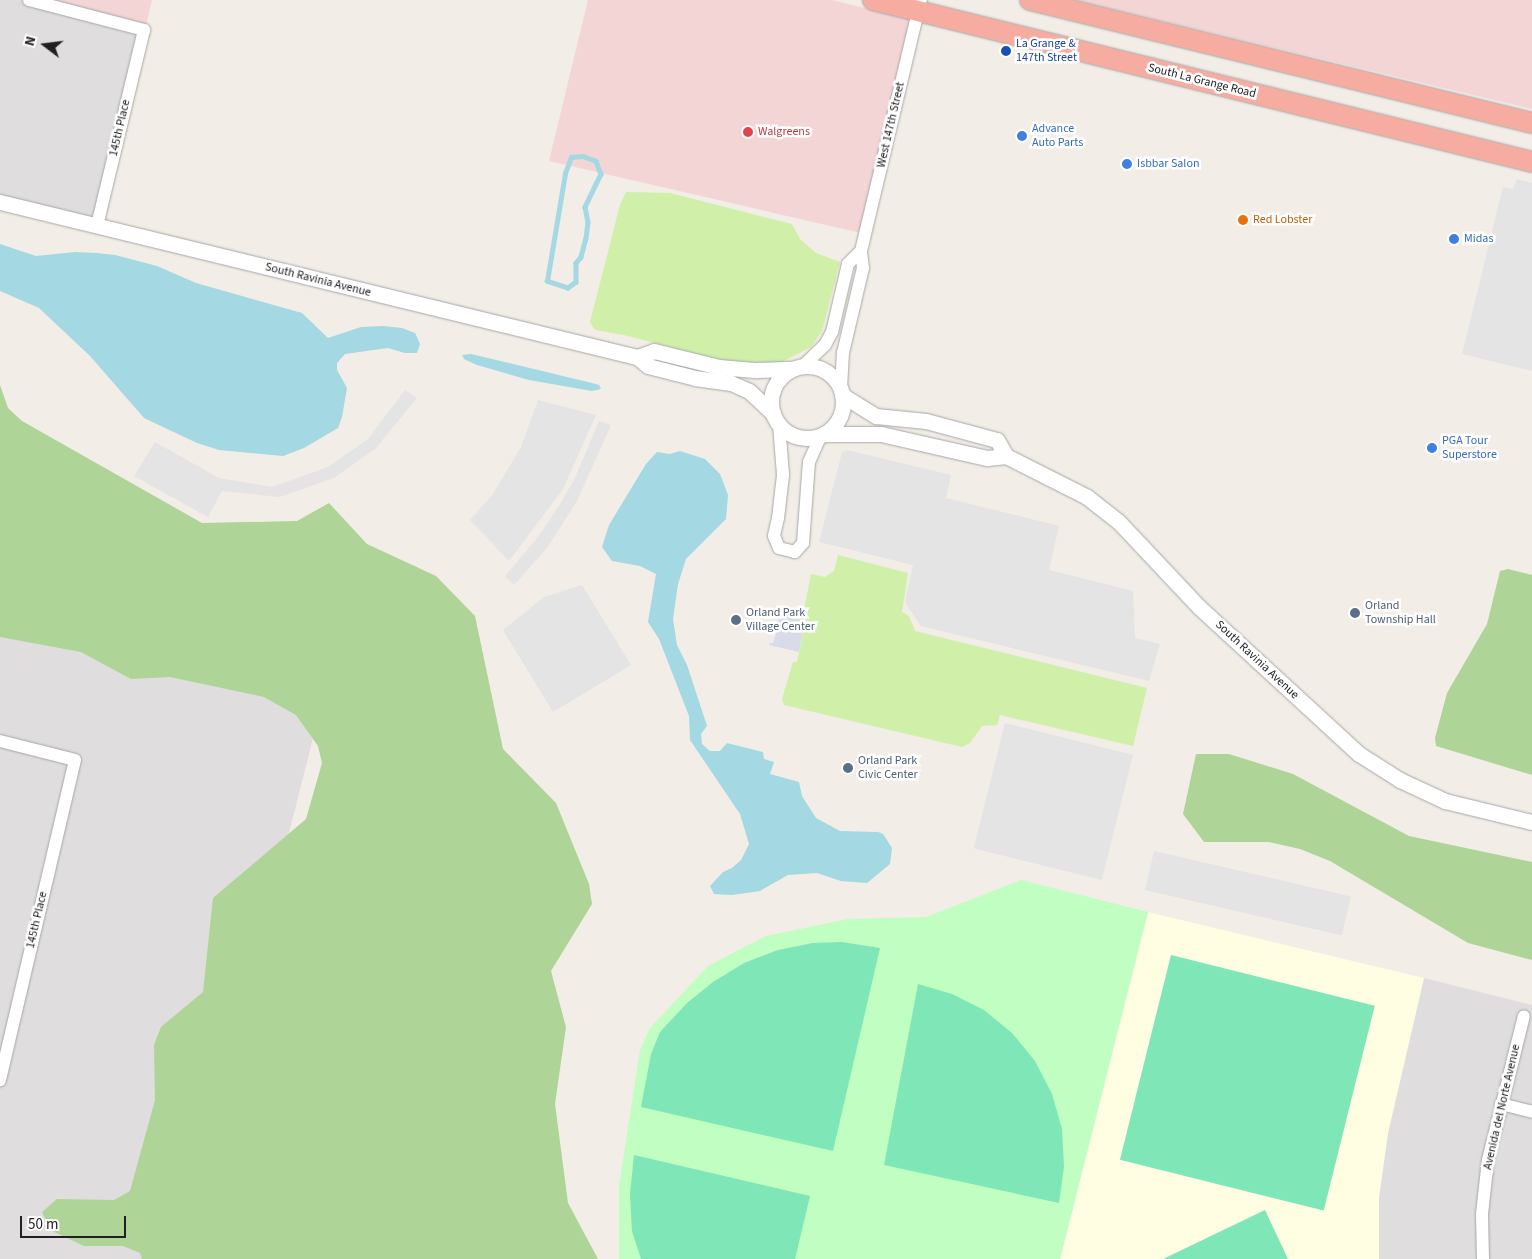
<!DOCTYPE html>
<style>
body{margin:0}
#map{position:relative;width:1532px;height:1259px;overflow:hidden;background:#f2ede6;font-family:"Source Sans 3",sans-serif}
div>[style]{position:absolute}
.residential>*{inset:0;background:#dfdddd}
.commercial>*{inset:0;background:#f3d5d6}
.education>*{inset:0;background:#fffde2}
.grass>*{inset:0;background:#d0efa9}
.forest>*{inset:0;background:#aed498}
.park>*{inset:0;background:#c1fec2}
.pitch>*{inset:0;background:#7fe6b7;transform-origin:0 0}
.parking>*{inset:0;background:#e4e4e4;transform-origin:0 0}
.plaza>*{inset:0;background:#dadbe8}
.water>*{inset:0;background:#a4d8e2}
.stream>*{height:4.5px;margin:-2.25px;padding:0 2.25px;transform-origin:2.25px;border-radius:2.25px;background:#a4d8e2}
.roads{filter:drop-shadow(0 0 1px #a7a7a7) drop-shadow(0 0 1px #a7a7a7)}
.minor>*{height:12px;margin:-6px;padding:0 6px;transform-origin:6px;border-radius:6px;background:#fff}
.tertiary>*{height:15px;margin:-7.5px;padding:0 7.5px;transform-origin:7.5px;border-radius:7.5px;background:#fff}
.tertiary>.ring{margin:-7.5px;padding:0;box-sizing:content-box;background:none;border:15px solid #fff;border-radius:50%}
.trunk>*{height:20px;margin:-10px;padding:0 10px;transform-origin:10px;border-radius:10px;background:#f6aca0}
.dots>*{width:14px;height:14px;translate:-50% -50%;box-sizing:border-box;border:2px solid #fff;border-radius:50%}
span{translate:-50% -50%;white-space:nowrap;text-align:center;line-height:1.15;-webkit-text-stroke:5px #fff;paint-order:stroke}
.transit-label{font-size:12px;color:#164399}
.left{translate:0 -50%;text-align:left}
.street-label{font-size:12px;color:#202020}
.shop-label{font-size:12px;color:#366cbe}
.health-label{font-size:12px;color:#be3a42}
.food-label{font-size:12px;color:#c56008}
.service-label{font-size:12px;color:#4e5e75}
.north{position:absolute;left:20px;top:20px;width:50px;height:50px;-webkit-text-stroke:4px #fff;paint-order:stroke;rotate:285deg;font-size:14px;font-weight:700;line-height:20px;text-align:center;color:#202020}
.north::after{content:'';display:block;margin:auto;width:18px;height:22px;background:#202020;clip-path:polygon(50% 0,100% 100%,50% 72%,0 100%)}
.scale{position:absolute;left:20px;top:1216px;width:106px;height:22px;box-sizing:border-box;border:2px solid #202020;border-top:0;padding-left:6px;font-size:15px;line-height:18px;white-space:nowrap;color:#202020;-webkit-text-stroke:4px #fff;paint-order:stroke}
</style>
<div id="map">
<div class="residential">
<i style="clip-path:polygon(0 0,44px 0,146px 26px,101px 224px,0 200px)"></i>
<i style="clip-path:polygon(0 620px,322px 702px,182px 1259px,0 1259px)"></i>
<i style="clip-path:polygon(1424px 978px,1532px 1005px,1532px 1259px,1379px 1259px,1379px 1197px,1388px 1133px)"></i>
</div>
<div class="commercial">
<i style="clip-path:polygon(44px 0,152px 0,146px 26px)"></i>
<i style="clip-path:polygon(588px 0,832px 0,910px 19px,861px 233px,549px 161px)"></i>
<i style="clip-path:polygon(1075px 0,1532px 0,1532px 109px,1292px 52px)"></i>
</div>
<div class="education">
<i style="clip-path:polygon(1148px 912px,1424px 978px,1388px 1133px,1379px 1197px,1379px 1259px,1060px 1259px)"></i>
</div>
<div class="grass">
<i style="clip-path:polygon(626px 192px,670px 193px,792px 224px,800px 239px,816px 253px,840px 262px,822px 331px,811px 347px,780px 363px,725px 361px,624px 335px,595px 330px,590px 322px,620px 205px)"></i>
<i style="clip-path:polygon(838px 555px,908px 573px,902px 612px,909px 616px,915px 631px,1147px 688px,1133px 746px,1000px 715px,997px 725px,982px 726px,970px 743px,962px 747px,784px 705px,782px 699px,793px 662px,797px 662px,808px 611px,804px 610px,811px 574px,825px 577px,834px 571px)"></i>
</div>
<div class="forest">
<i style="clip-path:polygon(0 385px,8px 408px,22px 421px,202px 523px,297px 521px,329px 503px,367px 544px,436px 576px,475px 616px,503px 749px,556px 803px,589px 884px,592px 904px,551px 971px,566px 1027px,555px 1104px,568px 1203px,598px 1259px,142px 1259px,140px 1253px,123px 1246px,84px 1246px,50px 1230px,42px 1212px,57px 1199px,114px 1200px,130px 1191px,155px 1100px,154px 1045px,161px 1027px,203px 992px,213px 898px,306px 819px,322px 763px,318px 746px,296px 715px,264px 697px,170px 677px,131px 679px,81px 652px,0 637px)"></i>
<i style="clip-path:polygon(1508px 569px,1532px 575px,1532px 775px,1436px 746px,1435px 738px,1447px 693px,1487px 624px,1500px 571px)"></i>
<i style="clip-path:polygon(1196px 754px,1229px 754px,1293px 774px,1409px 836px,1532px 862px,1532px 960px,1468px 943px,1330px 861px,1300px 849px,1269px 842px,1204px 842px,1183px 814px)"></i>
</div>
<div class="park">
<i style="clip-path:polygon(1021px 880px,1148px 912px,1060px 1259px,619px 1259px,619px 1186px,640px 1050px,650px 1028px,708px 966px,766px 936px,848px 919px,926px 917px)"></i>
</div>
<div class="pitch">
<i style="clip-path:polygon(842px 942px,880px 948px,833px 1151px,641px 1107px,651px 1054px,660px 1032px,687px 1003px,713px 982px,744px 963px,778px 950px,813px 943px)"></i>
<i style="left:1171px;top:955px;width:210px;height:211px;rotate:14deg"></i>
<i style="clip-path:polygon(918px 984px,952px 994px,984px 1010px,1012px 1033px,1035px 1061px,1052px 1094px,1062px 1129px,1064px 1167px,1059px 1203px,884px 1165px)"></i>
<i style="clip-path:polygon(634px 1155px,810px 1196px,795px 1259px,641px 1259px,632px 1231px,630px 1194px)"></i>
<i style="clip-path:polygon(1265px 1210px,1288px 1259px,1163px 1259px)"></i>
</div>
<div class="parking">
<i style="clip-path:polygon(1517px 179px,1532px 183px,1532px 371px,1462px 354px,1503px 187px,1513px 189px)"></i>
<i style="clip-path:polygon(405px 390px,417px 398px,375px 449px,334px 478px,279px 497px,222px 491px,208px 517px,134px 476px,155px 442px,219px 478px,272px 487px,328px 467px,368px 439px)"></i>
<i style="clip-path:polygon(538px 400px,596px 415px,563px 489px,509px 561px,470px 520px,493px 494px,521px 447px)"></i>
<i style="clip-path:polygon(599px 421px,611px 425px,577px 501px,547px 548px,514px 585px,505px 576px,538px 537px,559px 506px,575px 478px)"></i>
<i style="clip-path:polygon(847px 450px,951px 475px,946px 498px,1059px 526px,1049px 570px,1133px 591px,1135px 638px,1160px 644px,1149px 681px,921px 626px,905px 602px,913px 565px,819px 542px,842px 452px)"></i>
<i style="clip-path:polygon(582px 585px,631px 665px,553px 712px,503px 630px,544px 597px)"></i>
<i style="left:1005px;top:723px;width:132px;height:129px;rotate:14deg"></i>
<i style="left:1154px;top:851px;width:202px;height:40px;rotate:13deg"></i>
</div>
<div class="plaza">
<i style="clip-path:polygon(776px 610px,806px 618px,799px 652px,769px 645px,770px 643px,773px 643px,777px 630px,772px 627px,777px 628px,779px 617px,774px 615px)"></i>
</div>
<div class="water">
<i style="clip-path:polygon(0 244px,36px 256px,75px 252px,96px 253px,115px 255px,157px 266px,196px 283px,302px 313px,328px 338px,361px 327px,383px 326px,402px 328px,415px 333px,420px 344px,417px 353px,405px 353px,388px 348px,345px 354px,337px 363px,337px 370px,347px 388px,342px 417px,338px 428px,304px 448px,283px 456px,219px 450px,197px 443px,144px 418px,90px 356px,39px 308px,0 291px)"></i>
<i style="clip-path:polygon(471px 354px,592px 383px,599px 385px,601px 389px,592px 391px,529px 380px,477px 365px,464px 359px,462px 355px)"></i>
<i style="clip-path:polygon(680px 451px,705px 459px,720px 474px,728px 495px,726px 519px,686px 559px,678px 584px,673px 619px,677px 645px,687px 665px,707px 726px,701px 734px,702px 744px,710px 751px,720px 751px,727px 743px,763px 752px,764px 759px,774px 762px,770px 774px,799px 782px,802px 796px,816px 818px,840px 831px,878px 832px,883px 834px,892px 848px,890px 864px,867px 883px,841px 881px,817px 873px,788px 875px,760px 891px,732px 895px,714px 894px,710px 886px,723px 872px,732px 868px,741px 860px,749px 844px,740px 814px,690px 740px,689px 716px,659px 639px,648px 622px,656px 574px,640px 566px,612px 561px,602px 547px,609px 525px,646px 464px,657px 452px,670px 454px)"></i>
</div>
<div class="stream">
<i style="left:583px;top:156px;width:14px;rotate:21deg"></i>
<i style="left:596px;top:161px;width:14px;rotate:69deg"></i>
<i style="left:601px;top:174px;width:37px;rotate:116deg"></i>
<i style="left:585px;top:207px;width:15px;rotate:79deg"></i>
<i style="left:588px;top:222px;width:16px;rotate:97deg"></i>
<i style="left:586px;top:238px;width:20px;rotate:105deg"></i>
<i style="left:581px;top:257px;width:8px;rotate:130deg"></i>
<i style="left:576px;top:263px;width:19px;rotate:90deg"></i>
<i style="left:576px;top:282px;width:10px;rotate:143deg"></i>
<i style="left:568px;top:288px;width:22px;rotate:-162deg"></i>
<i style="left:547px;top:281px;width:109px;rotate:-80.5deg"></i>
<i style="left:565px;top:173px;width:17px;rotate:-69deg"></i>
<i style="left:571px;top:157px;width:12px;rotate:-5deg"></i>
</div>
<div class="roads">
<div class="minor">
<i style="left:29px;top:0;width:119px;rotate:14.6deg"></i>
<i style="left:144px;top:30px;width:202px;rotate:103.5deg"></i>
<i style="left:803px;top:366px;width:30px;rotate:-44deg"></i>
<i style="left:825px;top:345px;width:15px;rotate:-62deg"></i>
<i style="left:832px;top:332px;width:70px;rotate:-76.8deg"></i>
<i style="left:848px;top:264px;width:18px;rotate:-45deg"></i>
<i style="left:841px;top:389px;width:36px;rotate:-87deg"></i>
<i style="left:843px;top:353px;width:87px;rotate:-76.8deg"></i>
<i style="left:863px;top:268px;width:17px;rotate:-97deg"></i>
<i style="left:861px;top:251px;width:258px;rotate:-76.6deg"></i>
<i style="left:779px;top:424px;width:51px;rotate:85.5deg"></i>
<i style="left:783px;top:475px;width:43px;rotate:96.6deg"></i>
<i style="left:778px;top:518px;width:18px;rotate:103deg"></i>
<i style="left:774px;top:536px;width:13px;rotate:67deg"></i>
<i style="left:779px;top:548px;width:16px;rotate:14deg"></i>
<i style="left:795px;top:552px;width:12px;rotate:-48deg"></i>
<i style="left:803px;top:543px;width:81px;rotate:-85.8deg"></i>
<i style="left:809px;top:462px;width:30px;rotate:-66deg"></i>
<i style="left:0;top:741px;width:77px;rotate:14.2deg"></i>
<i style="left:75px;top:760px;width:329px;rotate:103.2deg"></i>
<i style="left:1501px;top:1104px;width:32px;rotate:14deg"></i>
<i style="left:1483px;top:1259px;width:45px;rotate:-91.3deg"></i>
<i style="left:1482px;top:1214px;width:54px;rotate:-83.7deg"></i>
<i style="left:1488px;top:1160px;width:148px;rotate:-76deg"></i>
</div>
<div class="tertiary">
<i style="left:0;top:202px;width:656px;rotate:13.68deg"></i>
<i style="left:637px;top:357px;width:14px;rotate:39deg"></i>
<i style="left:648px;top:366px;width:49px;rotate:14.3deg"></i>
<i style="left:695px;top:378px;width:36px;rotate:8deg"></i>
<i style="left:731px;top:383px;width:20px;rotate:24deg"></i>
<i style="left:749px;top:391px;width:33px;rotate:43deg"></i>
<i style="left:637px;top:357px;width:18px;rotate:-19deg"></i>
<i style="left:654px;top:351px;width:67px;rotate:13.8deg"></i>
<i style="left:719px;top:367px;width:38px;rotate:5deg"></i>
<i style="left:757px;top:370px;width:36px;rotate:-2deg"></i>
<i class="ring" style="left:771px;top:366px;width:57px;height:57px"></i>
<i style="left:842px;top:395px;width:40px;rotate:32deg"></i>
<i style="left:876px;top:416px;width:50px;rotate:5.7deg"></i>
<i style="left:926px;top:421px;width:73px;rotate:15deg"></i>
<i style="left:997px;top:440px;width:18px;rotate:61deg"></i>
<i style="left:824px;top:434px;width:57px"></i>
<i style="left:881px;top:434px;width:109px;rotate:12.8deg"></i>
<i style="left:987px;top:458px;width:19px;rotate:-6deg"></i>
<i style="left:1006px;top:456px;width:91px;rotate:26.8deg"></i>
<i style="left:1087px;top:497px;width:39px;rotate:38deg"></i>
<i style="left:1118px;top:521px;width:118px;rotate:46.7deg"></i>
<i style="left:1199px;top:607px;width:217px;rotate:42.6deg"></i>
<i style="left:1359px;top:754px;width:49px;rotate:32.4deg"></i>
<i style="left:1400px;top:780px;width:50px;rotate:25deg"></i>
<i style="left:1445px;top:801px;width:89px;rotate:13.6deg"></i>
</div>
<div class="trunk">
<i style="left:873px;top:0;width:679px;rotate:13.81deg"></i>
<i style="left:1030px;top:0;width:517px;rotate:13.77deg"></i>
</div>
</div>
<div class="dots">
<i style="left:1006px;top:51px;background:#1a4fb4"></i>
<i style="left:748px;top:132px;background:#e0444e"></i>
<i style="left:1022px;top:136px;background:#3f7fe0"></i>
<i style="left:1127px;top:164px;background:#3f7fe0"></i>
<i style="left:1243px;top:220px;background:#e8710a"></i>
<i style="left:1454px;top:239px;background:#3f7fe0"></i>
<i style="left:1432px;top:448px;background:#3f7fe0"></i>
<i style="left:1355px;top:613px;background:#5c6f8a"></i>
<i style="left:736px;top:620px;background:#5c6f8a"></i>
<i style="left:848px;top:768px;background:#5c6f8a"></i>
</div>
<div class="transit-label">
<span class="left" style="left:1016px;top:51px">La Grange &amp;<br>147th Street</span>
</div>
<div class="street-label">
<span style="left:1202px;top:81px;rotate:14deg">South La Grange Road</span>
<span style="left:891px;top:125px;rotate:-77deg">West 147th Street</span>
<span style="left:120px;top:128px;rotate:-77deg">145th Place</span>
<span style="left:318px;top:280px;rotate:14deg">South Ravinia Avenue</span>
<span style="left:1257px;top:660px;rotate:43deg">South Ravinia Avenue</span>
<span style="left:37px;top:920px;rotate:-77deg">145th Place</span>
<span style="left:1502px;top:1107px;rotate:-77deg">Avenida del Norte Avenue</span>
</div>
<div class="shop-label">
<span class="left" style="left:1032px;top:136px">Advance<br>Auto Parts</span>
<span class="left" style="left:1137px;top:164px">Isbbar Salon</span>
<span class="left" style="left:1464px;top:239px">Midas</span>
<span class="left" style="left:1442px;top:448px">PGA Tour<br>Superstore</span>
</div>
<div class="health-label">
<span class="left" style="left:758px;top:132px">Walgreens</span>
</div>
<div class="food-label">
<span class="left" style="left:1253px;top:220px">Red Lobster</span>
</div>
<div class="service-label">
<span class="left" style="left:1365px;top:613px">Orland<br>Township Hall</span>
<span class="left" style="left:746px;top:620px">Orland Park<br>Village Center</span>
<span class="left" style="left:858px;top:768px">Orland Park<br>Civic Center</span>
</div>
<div class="north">N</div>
<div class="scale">50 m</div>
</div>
